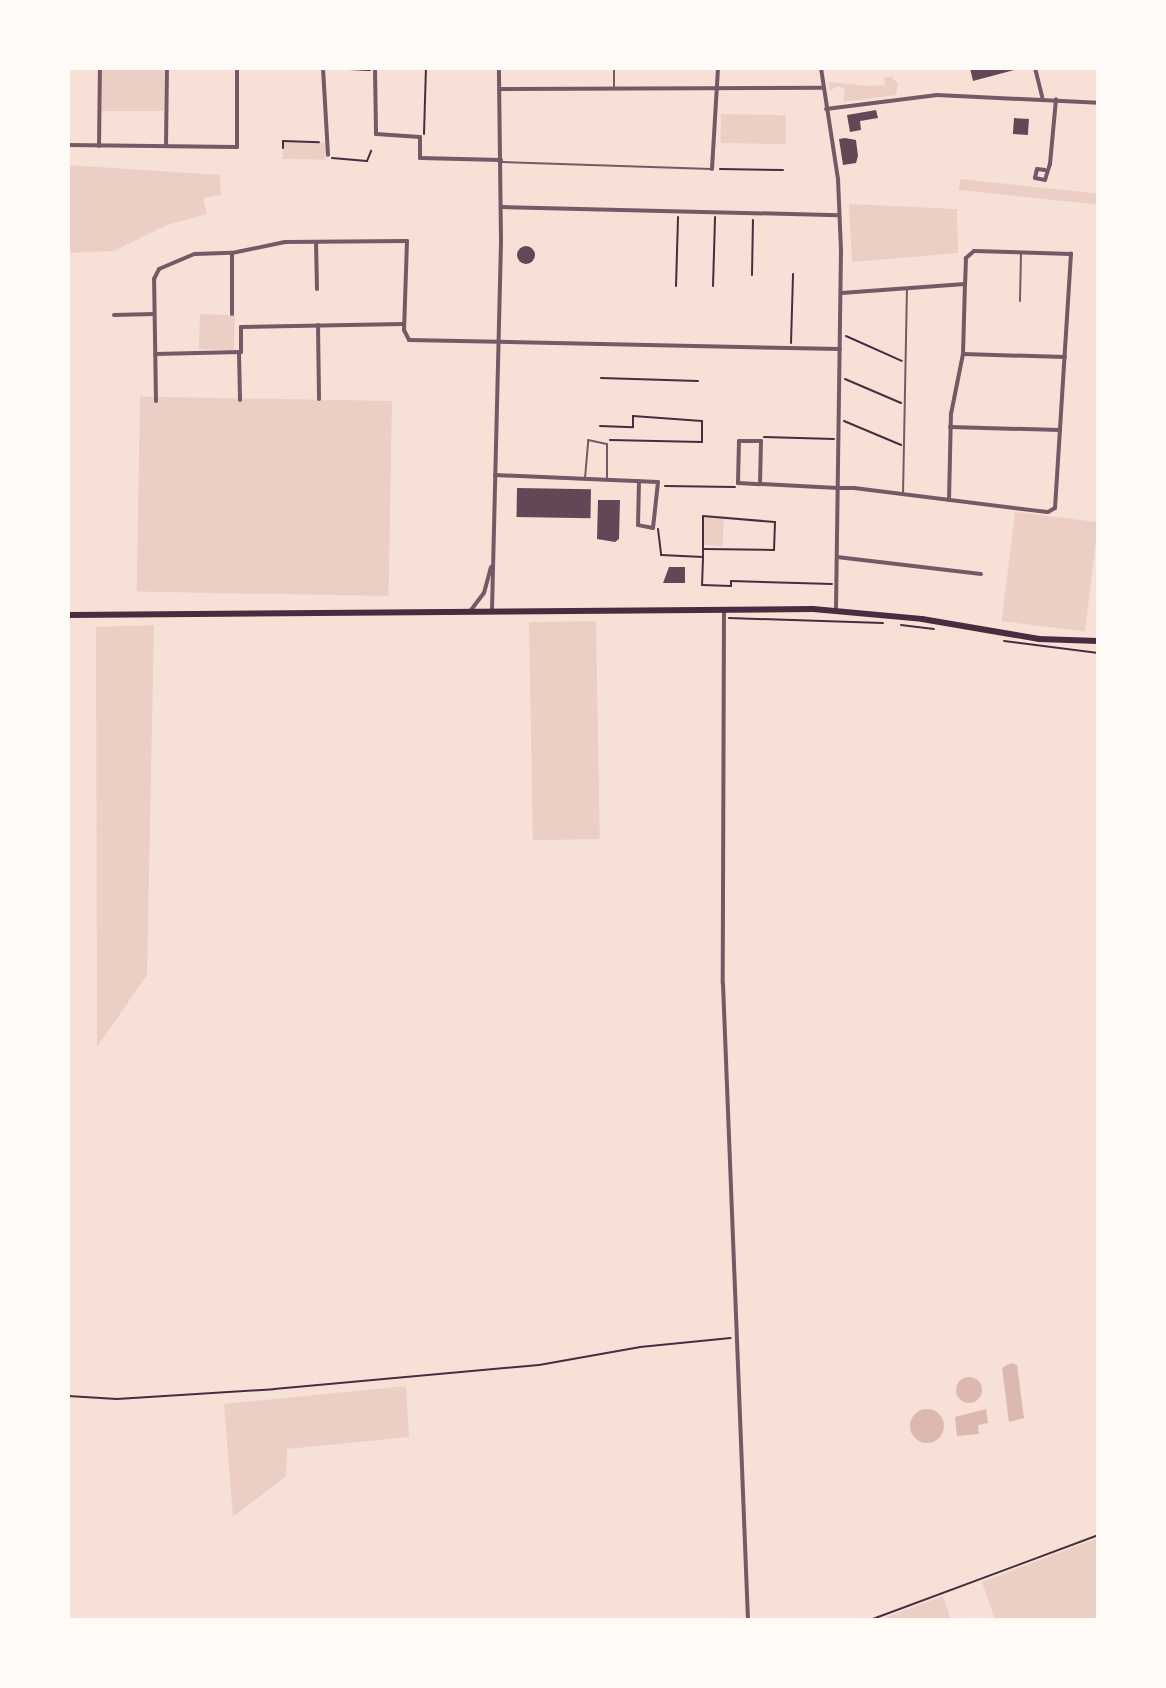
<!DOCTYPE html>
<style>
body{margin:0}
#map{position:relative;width:1166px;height:1688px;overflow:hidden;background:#f7e1d7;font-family:"IBM Plex Sans",sans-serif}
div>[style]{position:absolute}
.green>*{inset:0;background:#ebcfc5;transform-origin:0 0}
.water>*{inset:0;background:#dcb8b0}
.round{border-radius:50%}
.building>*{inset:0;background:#644757;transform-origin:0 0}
.path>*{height:2px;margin:-1px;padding:0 1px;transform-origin:1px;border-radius:1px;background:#4a2c40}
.service>*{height:2px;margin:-1px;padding:0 1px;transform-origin:1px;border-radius:1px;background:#755966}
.minor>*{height:4px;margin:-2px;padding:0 2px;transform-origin:2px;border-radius:2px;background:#755966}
.secondary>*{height:6px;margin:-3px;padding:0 3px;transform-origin:3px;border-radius:3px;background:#4a2c40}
span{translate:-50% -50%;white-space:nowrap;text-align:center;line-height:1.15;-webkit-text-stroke:6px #fffaf5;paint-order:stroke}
.frame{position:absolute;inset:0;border:70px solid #fffaf5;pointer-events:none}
</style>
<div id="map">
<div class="green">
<i style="left:102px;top:68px;width:62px;height:43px"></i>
<i style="clip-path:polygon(891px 77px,898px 83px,896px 95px,843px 102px,845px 89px,837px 86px,830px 91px,829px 82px,869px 86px,885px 85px,884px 78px)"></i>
<i style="left:721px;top:114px;width:65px;height:29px;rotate:1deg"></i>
<i style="left:283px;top:142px;width:43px;height:17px;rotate:1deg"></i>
<i style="clip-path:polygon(68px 165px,220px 175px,221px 195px,203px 198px,207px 214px,167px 225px,114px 251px,68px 253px)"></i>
<i style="left:960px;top:179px;width:139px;height:11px;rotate:6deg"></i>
<i style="clip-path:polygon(849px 204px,957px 209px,958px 253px,852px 262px)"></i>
<i style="left:200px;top:314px;width:35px;height:35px;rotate:2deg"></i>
<i style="left:392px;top:401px;width:195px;height:252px;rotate:91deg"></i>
<i style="left:1015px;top:512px;width:84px;height:110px;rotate:7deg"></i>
<i style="left:704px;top:517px;width:20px;height:28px;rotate:3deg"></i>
<i style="left:596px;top:621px;width:218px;height:67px;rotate:89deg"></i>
<i style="clip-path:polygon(154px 625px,147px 975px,97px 1047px,96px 627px)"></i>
<i style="clip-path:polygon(406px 1386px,409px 1437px,287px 1449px,286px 1476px,233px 1517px,224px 1404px)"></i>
<i style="clip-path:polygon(1098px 1538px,1098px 1620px,995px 1620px,982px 1582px)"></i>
<i style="clip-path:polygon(943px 1596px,951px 1620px,879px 1620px)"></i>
</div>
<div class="water">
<i style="clip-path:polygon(1011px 1363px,1017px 1365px,1024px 1418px,1009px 1422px,1002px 1368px)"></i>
<i class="round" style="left:956px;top:1377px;width:26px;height:26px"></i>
<i style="clip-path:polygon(986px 1409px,988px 1423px,978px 1425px,979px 1434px,957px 1436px,955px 1417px)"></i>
<i class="round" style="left:910px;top:1409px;width:34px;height:34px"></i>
</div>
<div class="building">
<i style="clip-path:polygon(970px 68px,1018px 68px,1018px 69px,973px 81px)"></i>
<i style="clip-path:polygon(876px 110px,878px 118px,860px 121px,861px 130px,850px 132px,847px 115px)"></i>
<i style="left:1014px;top:118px;width:15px;height:16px;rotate:4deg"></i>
<i style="clip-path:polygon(845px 138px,856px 140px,858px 156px,856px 163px,843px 165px,839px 139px)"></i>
<i class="round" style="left:517px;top:246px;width:18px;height:18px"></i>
<i style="left:517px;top:488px;width:74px;height:29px;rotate:1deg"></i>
<i style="clip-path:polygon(598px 500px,620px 500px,619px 539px,615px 542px,597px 539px)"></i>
<i style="clip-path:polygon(669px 567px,685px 567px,685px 583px,663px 583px)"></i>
</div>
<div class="path">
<i style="left:328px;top:68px;width:42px;rotate:2.7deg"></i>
<i style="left:424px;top:134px;width:66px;rotate:-88.3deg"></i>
<i style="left:283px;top:148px;width:7px;rotate:-90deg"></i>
<i style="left:283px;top:141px;width:36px;rotate:2deg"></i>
<i style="left:332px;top:158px;width:35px;rotate:5deg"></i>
<i style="left:367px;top:161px;width:11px;rotate:-68deg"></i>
<i style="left:720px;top:169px;width:63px;rotate:0.9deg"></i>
<i style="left:752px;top:275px;width:55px;rotate:-89deg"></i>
<i style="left:676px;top:286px;width:69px;rotate:-88.3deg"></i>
<i style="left:713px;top:286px;width:69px;rotate:-88.3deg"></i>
<i style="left:846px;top:336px;width:61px;rotate:24.1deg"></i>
<i style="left:791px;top:343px;width:69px;rotate:-88.3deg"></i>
<i style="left:601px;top:378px;width:97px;rotate:1.8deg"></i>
<i style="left:845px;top:379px;width:61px;rotate:23.2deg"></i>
<i style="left:844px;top:421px;width:62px;rotate:22.8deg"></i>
<i style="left:600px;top:426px;width:33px;rotate:2deg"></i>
<i style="left:633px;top:427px;width:11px;rotate:-90deg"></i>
<i style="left:633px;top:416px;width:69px;rotate:4.1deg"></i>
<i style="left:702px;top:421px;width:21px;rotate:90deg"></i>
<i style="left:702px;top:442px;width:92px;rotate:-178.8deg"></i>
<i style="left:764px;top:437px;width:70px;rotate:1.6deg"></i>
<i style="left:665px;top:486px;width:70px;rotate:0.8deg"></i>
<i style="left:658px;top:529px;width:26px;rotate:83deg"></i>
<i style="left:661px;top:555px;width:42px;rotate:2.7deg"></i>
<i style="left:703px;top:557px;width:41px;rotate:-90deg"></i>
<i style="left:703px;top:516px;width:72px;rotate:4.8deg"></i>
<i style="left:775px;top:522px;width:28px;rotate:92deg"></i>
<i style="left:774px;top:550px;width:71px;rotate:-179.2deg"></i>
<i style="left:703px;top:558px;width:27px;rotate:92deg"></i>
<i style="left:702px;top:585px;width:29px;rotate:2deg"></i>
<i style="left:731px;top:586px;width:5px;rotate:-90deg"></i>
<i style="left:731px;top:581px;width:101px;rotate:1.7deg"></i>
<i style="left:729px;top:618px;width:154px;rotate:1.9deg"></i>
<i style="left:901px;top:625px;width:33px;rotate:7deg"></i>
<i style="left:1004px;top:641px;width:95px;rotate:7.3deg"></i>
<i style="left:68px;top:1396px;width:49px;rotate:3.5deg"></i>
<i style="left:117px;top:1399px;width:157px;rotate:-3.6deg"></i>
<i style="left:274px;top:1389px;width:266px;rotate:-5.2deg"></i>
<i style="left:539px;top:1365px;width:103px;rotate:-10.1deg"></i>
<i style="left:640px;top:1347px;width:91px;rotate:-5.6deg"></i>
<i style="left:870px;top:1620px;width:243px;rotate:-20.4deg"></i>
</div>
<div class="service">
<i style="left:614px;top:87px;width:19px;rotate:-90deg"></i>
<i style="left:502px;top:162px;width:209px;rotate:1.9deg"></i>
<i style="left:1020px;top:301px;width:48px;rotate:-88.8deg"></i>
<i style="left:585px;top:478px;width:38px;rotate:-85deg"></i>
<i style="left:588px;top:440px;width:19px;rotate:12deg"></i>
<i style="left:607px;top:444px;width:34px;rotate:90deg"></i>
<i style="left:903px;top:495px;width:206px;rotate:-88.9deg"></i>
</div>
<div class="minor">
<i style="left:323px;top:68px;width:87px;rotate:86.7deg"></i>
<i style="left:375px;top:68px;width:66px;rotate:89.1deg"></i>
<i style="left:376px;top:134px;width:44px;rotate:3.9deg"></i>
<i style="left:420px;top:137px;width:21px;rotate:90deg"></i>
<i style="left:420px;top:158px;width:81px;rotate:1.4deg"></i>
<i style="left:821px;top:68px;width:112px;rotate:81.3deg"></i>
<i style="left:838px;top:179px;width:71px;rotate:87.6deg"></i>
<i style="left:841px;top:250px;width:361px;rotate:90.8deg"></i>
<i style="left:1035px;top:68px;width:30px;rotate:76deg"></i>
<i style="left:500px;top:89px;width:323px;rotate:-0.2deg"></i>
<i style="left:826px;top:109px;width:112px;rotate:-7.2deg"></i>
<i style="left:937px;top:95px;width:161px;rotate:2.8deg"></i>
<i style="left:68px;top:145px;width:169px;rotate:0.7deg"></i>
<i style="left:237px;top:147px;width:79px;rotate:-90deg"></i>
<i style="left:99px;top:146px;width:78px;rotate:-89.3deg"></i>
<i style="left:166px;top:146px;width:78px;rotate:-89.3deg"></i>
<i style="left:712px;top:169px;width:101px;rotate:-86.6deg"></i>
<i style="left:1045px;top:170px;width:8px;rotate:-173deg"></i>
<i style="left:1037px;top:169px;width:9px;rotate:103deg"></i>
<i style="left:1035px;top:178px;width:10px;rotate:11deg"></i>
<i style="left:1045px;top:180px;width:17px;rotate:-73deg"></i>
<i style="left:1050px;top:164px;width:65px;rotate:-84.7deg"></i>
<i style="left:502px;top:207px;width:337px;rotate:1.4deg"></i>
<i style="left:316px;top:242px;width:47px;rotate:88.8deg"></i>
<i style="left:232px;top:253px;width:61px;rotate:90deg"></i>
<i style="left:114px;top:315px;width:40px;rotate:-1.4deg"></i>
<i style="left:318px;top:325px;width:74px;rotate:89.2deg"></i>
<i style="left:239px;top:352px;width:48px;rotate:88.8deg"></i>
<i style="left:155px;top:354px;width:86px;rotate:-1.3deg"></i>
<i style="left:241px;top:352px;width:25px;rotate:-90deg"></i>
<i style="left:241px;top:327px;width:162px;rotate:-1.1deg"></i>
<i style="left:963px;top:354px;width:102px;rotate:1.7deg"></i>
<i style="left:156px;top:401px;width:122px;rotate:-90.9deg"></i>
<i style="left:154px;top:279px;width:11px;rotate:-63deg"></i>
<i style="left:159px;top:269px;width:39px;rotate:-23deg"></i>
<i style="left:195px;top:254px;width:37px;rotate:-2deg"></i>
<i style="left:232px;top:253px;width:54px;rotate:-11.7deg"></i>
<i style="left:285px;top:242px;width:122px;rotate:-0.5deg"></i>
<i style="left:407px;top:241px;width:89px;rotate:91.9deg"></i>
<i style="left:404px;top:330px;width:11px;rotate:63deg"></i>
<i style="left:409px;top:340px;width:431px;rotate:1.2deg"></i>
<i style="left:950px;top:427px;width:110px;rotate:1.6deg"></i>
<i style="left:495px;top:475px;width:163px;rotate:2.5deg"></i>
<i style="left:658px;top:482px;width:46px;rotate:96.2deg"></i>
<i style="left:653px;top:528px;width:15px;rotate:-169deg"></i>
<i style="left:638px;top:525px;width:44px;rotate:-88.7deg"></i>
<i style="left:760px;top:484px;width:43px;rotate:-88.7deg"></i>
<i style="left:761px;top:441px;width:22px;rotate:180deg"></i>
<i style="left:739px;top:441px;width:42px;rotate:91.4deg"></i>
<i style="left:738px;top:483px;width:22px;rotate:3deg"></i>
<i style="left:760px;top:484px;width:78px;rotate:2.9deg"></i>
<i style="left:838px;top:488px;width:16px"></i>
<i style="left:854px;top:488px;width:195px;rotate:7.1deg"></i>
<i style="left:1048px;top:512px;width:8px;rotate:-30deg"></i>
<i style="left:1055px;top:508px;width:255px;rotate:-86.4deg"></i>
<i style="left:1071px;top:254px;width:97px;rotate:-178.2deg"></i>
<i style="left:974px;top:251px;width:11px;rotate:139deg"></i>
<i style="left:966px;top:258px;width:26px;rotate:92deg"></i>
<i style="left:965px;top:284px;width:124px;rotate:175.8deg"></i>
<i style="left:949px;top:500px;width:86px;rotate:-88.7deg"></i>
<i style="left:951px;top:414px;width:61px;rotate:-78.7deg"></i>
<i style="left:963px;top:354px;width:70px;rotate:-88.4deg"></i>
<i style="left:837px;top:557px;width:145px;rotate:6.7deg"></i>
<i style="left:724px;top:609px;width:375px;rotate:90.2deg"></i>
<i style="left:723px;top:984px;width:636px;rotate:87.75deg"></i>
<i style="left:471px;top:610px;width:21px;rotate:-53deg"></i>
<i style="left:484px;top:593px;width:27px;rotate:-75deg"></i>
<i style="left:492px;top:610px;width:369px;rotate:-88.6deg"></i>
<i style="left:501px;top:241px;width:173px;rotate:-90.7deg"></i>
</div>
<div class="secondary">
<i style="left:68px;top:615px;width:745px;rotate:-0.46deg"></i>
<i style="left:813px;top:609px;width:109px;rotate:5.2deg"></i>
<i style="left:922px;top:619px;width:119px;rotate:9.7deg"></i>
<i style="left:1039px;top:639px;width:59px;rotate:1.9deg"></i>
</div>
<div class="frame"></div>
</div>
